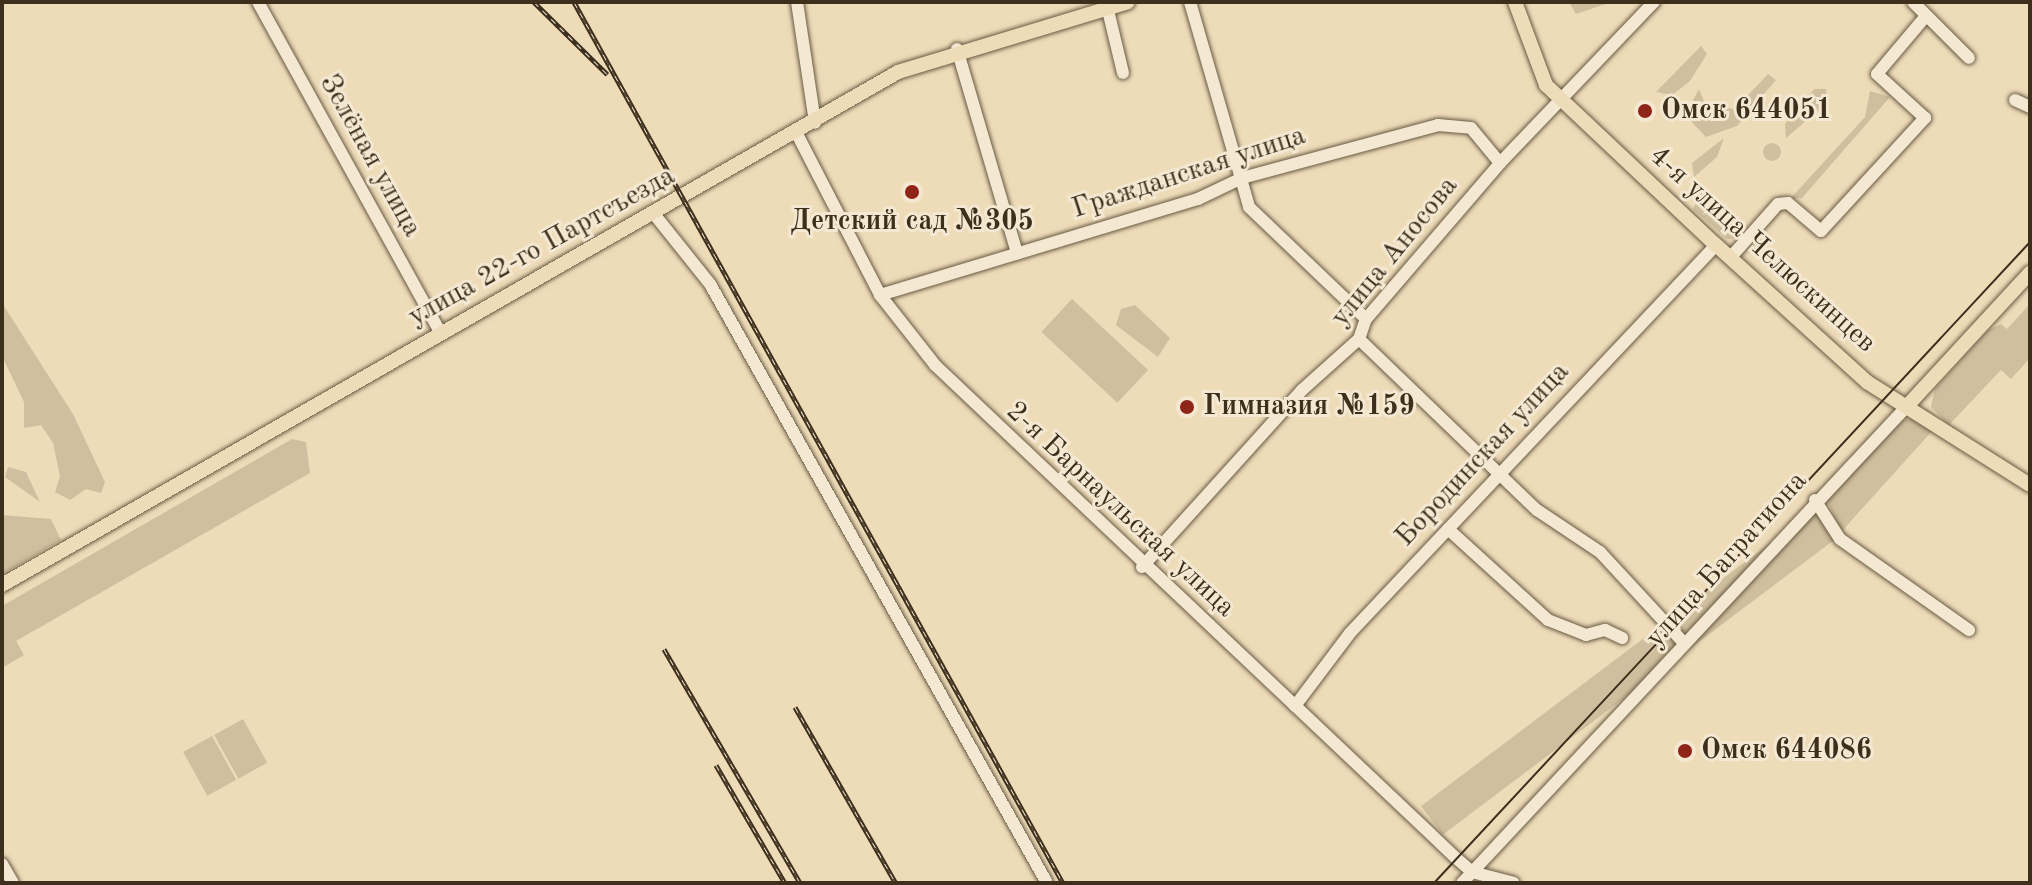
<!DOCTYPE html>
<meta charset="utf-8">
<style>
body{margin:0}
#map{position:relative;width:2032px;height:885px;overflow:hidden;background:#eedcb9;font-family:"Old Standard TT",serif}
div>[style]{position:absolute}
.green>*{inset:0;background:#d0bf9e;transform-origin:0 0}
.round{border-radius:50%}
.roads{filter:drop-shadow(0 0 2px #695a43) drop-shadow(0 0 2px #695a43)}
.minor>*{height:12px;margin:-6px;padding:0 6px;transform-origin:6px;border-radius:6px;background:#f4e8d2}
.major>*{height:14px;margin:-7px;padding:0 7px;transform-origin:7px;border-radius:7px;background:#eedcb9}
.tram>*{height:2px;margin:-1px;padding:0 1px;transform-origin:1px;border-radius:1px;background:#3d2f1c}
.rail>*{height:5px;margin-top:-2.5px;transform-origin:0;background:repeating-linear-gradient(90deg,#f4e8d2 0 6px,#3d2f1c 0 12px);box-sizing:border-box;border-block:2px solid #3d2f1c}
.dots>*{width:22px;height:22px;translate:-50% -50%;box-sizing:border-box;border:4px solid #f4e8d2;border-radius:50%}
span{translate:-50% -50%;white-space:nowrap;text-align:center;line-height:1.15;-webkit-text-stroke:6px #f4e8d2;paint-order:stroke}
.poi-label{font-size:28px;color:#3d2f1c;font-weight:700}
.left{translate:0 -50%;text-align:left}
.street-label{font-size:28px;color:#3d2f1c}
.frame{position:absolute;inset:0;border:4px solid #3d2f1c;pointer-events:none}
</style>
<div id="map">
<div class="green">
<i style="clip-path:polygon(1569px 2px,1612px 2px,1576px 14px)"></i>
<i style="clip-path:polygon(1701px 46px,1707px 54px,1690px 81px,1672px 95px,1656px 92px)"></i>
<i style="clip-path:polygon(1768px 74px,1776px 80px,1737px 126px,1706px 137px,1685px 115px,1699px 89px,1706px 106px,1735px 109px)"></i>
<i style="clip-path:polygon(1826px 89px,1827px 103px,1786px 138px,1785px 124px,1814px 89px)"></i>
<i style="clip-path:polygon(1870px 91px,1890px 97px,1802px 198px,1790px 199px,1865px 117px)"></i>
<i style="clip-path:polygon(1724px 138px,1717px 157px,1694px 177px,1692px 163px)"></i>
<i class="round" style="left:1763px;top:143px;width:18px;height:18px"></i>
<i style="clip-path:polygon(1702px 191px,1740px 225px,1741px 239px,1727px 239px,1693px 209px)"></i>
<i style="left:1072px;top:299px;width:104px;height:45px;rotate:43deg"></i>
<i style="clip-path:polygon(2px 303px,73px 414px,105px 482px,101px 493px,86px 489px,70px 500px,55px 492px,60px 476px,53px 443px,41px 425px,24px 428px,24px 402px,2px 356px)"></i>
<i style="clip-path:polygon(2030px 304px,2030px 358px,2011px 379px,2001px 370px,1949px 425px,1931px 407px,1935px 389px,1988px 330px,2001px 324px,2007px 329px)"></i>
<i style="clip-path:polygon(1135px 305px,1170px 338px,1158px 357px,1116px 325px,1121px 309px)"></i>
<i style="clip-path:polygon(1914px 419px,1934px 429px,1841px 532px,1826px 497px,1902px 420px)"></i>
<i style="clip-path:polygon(292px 439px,306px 442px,310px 473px,16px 641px,24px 655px,2px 668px,2px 606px)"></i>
<i style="clip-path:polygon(8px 467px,26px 472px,40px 502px,5px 477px)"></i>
<i style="left:1814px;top:510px;width:36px;height:492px;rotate:53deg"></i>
<i style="clip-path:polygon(2px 515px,51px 519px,61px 540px,2px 574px)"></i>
<i style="left:243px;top:719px;width:50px;height:33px;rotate:61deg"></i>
<i style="left:212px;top:736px;width:50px;height:33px;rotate:61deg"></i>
</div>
<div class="roads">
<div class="minor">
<i style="left:258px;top:2px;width:379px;rotate:61.1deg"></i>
<i style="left:797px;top:2px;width:122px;rotate:81.5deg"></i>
<i style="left:1106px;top:2px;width:73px;rotate:76.5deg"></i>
<i style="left:1190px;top:2px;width:213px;rotate:73.9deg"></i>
<i style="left:1249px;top:207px;width:162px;rotate:43.7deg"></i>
<i style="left:1913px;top:2px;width:79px;rotate:45deg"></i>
<i style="left:957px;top:49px;width:213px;rotate:73.6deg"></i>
<i style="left:2015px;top:100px;width:17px;rotate:25deg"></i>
<i style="left:797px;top:134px;width:181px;rotate:62.7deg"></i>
<i style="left:880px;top:295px;width:89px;rotate:51.8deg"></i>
<i style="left:935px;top:365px;width:717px;rotate:43.42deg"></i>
<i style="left:1456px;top:858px;width:21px;rotate:41deg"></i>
<i style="left:1472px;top:872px;width:43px;rotate:14.7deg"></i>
<i style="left:654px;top:214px;width:90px;rotate:51.3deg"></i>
<i style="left:710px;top:284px;width:687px;rotate:60.64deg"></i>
<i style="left:1730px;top:258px;width:72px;rotate:-48.4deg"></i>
<i style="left:1778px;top:204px;width:10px;rotate:-6deg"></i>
<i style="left:1788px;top:203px;width:43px;rotate:40.3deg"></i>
<i style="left:1821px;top:231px;width:154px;rotate:-47.4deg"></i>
<i style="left:1925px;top:118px;width:65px;rotate:-137.5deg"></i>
<i style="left:1877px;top:74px;width:76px;rotate:-49.8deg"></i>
<i style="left:880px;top:295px;width:332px;rotate:-16.8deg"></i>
<i style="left:1198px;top:199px;width:49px;rotate:-25.5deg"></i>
<i style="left:1242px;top:178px;width:203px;rotate:-15.1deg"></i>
<i style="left:1438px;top:125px;width:33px;rotate:5deg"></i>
<i style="left:1471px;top:128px;width:45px;rotate:50.4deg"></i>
<i style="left:1359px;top:339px;width:247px;rotate:43.9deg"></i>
<i style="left:1537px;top:510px;width:76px;rotate:33.7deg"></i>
<i style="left:1600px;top:552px;width:125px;rotate:47.3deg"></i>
<i style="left:1815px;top:500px;width:46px;rotate:57.3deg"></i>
<i style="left:1840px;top:539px;width:158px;rotate:35.2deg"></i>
<i style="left:1448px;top:529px;width:135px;rotate:42.3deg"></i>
<i style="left:1548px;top:620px;width:41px;rotate:21.5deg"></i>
<i style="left:1586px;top:635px;width:20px;rotate:-15deg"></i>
<i style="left:1605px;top:630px;width:19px;rotate:25deg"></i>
<i style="left:1142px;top:567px;width:239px;rotate:-47.9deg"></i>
<i style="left:1302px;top:390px;width:76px;rotate:-41.8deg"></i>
<i style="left:1359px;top:339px;width:21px;rotate:-71deg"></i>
<i style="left:1366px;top:319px;width:206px;rotate:-49.3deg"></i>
<i style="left:1500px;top:163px;width:223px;rotate:-46.3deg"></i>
<i style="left:1295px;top:706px;width:91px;rotate:-53deg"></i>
<i style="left:1350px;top:633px;width:533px;rotate:-46.67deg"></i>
<i style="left:2px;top:864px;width:22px;rotate:60deg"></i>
<i style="left:1462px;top:883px;width:654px;rotate:-46.98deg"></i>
</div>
<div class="major">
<i style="left:1515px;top:2px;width:89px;rotate:69.5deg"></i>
<i style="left:1546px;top:85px;width:233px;rotate:43.3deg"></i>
<i style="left:1716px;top:245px;width:204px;rotate:42.2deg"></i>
<i style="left:1867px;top:382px;width:193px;rotate:32.3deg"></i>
<i style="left:1908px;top:405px;width:180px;rotate:-47.3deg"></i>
<i style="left:2px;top:585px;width:1032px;rotate:-29.79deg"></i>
<i style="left:898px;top:72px;width:240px;rotate:-16.9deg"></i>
</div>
</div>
<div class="tram">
<i style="left:1434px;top:883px;width:875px;rotate:-47.08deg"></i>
</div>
<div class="rail">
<i style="left:534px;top:2px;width:103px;rotate:44.6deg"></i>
<i style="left:574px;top:2px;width:1008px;rotate:60.97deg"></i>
<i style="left:664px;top:649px;width:271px;rotate:59.8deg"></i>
<i style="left:795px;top:707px;width:203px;rotate:60.2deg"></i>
<i style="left:716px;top:765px;width:137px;rotate:59.7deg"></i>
</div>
<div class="dots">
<i style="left:1645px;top:111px;background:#8f2418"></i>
<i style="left:912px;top:192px;background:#8f2418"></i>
<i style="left:1187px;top:407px;background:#8f2418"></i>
<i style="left:1685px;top:751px;background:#8f2418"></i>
</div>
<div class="poi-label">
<span class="left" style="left:1661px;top:111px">Омск 644051</span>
<span style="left:912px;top:222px">Детский сад №305</span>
<span class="left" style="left:1203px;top:407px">Гимназия №159</span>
<span class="left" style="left:1701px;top:751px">Омск 644086</span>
</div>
<div class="street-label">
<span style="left:370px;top:156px;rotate:61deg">Зелёная улица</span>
<span style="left:1189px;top:173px;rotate:-18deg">Гражданская улица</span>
<span style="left:542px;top:247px;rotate:-29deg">улица 22-го Партсъезда</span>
<span style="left:1762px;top:250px;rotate:42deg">4-я улица Челюскинцев</span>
<span style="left:1395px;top:252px;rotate:-51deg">улица Аносова</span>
<span style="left:1483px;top:455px;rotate:-47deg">Бородинская улица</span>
<span style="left:1120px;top:510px;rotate:43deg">2-я Барнаульская улица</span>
<span style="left:1727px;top:560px;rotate:-48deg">улица Багратиона</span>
</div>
<div class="frame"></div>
</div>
